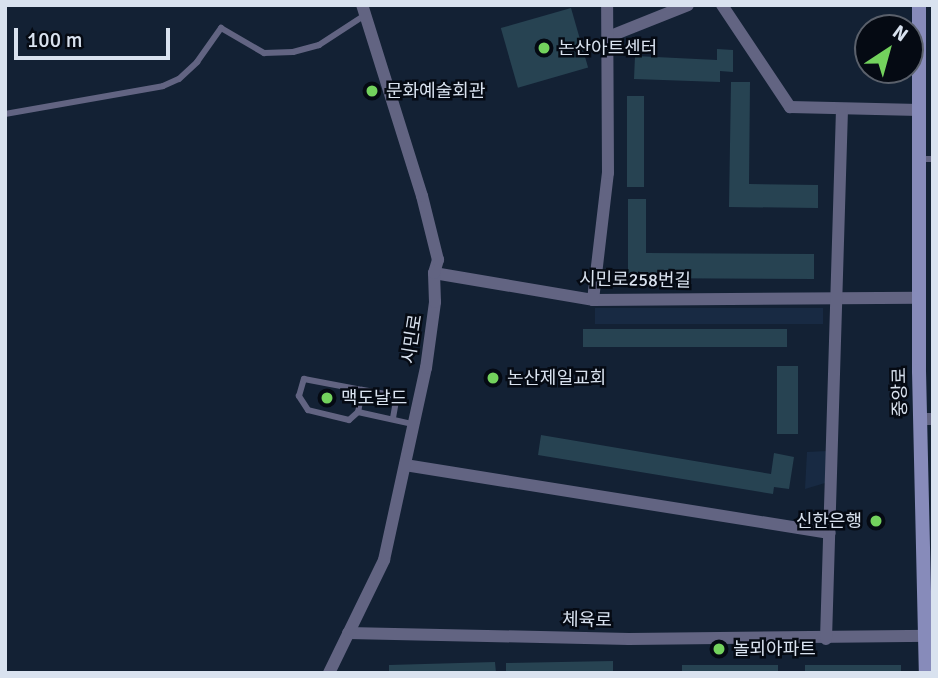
<!DOCTYPE html>
<meta charset="utf-8">
<style>
body{margin:0}
#map{position:relative;width:938px;height:678px;overflow:hidden;background:#132134;font-family:Signika,"Noto Sans KR",sans-serif}
div>[style]{position:absolute}
.built>*{inset:0;background:#182a43;transform-origin:0 0}
.building>*{inset:0;background:#274352;transform-origin:0 0}
.lane>*{height:6px;margin:-3px;padding:0 3px;transform-origin:3px;border-radius:3px;background:#626482}
.street>*{height:12px;margin:-6px;padding:0 6px;transform-origin:6px;border-radius:6px;background:#626482}
.secondary>*{height:14px;margin:-7px;padding:0 7px;transform-origin:7px;border-radius:7px;background:#878bba}
.dots>*{width:19px;height:19px;translate:-50% -50%;box-sizing:border-box;border:4px solid #050a13;border-radius:50%}
span{translate:-50% -50%;white-space:nowrap;text-align:center;line-height:1.15;-webkit-text-stroke:5px #050a13;paint-order:stroke}
.poi-label{font-size:18px;color:#d9e2ef}
.left{translate:0 -50%;text-align:left}
.right{translate:-100% -50%;text-align:right}
.street-label{font-size:18px;color:#d9e2ef}
.frame{position:absolute;inset:0;border:7px solid #d9e2ef;pointer-events:none}
.north{position:absolute;left:854px;top:14px;width:70px;height:70px;box-sizing:border-box;background:#050a13;border:2px solid #5a606b;border-radius:50%;rotate:36deg;font-size:19px;font-weight:700;line-height:28px;text-align:center;color:#d9e2ef}
.north::after{content:'';display:block;margin:auto;width:24px;height:32px;background:#73d25d;clip-path:polygon(50% 0,100% 100%,50% 72%,0 100%)}
.scale{position:absolute;left:14px;top:28px;width:156px;height:32px;box-sizing:border-box;border:4px solid #d9e2ef;border-top:0;padding-left:9px;font-size:21px;line-height:24px;white-space:nowrap;color:#d9e2ef;-webkit-text-stroke:5px #050a13;paint-order:stroke}
</style>
<div id="map">
<div class="built">
<i style="left:595px;top:308px;width:228px;height:16px"></i>
<i style="clip-path:polygon(827px 451px,825px 483px,805px 489px,807px 452px)"></i>
</div>
<div class="building">
<i style="left:571px;top:8px;width:62px;height:73px;rotate:74deg"></i>
<i style="clip-path:polygon(717px 49px,733px 50px,733px 72px,720px 71px,720px 82px,634px 79px,635px 56px,717px 60px)"></i>
<i style="clip-path:polygon(731px 82px,750px 82px,749px 184px,818px 185px,818px 208px,729px 207px)"></i>
<i style="left:627px;top:96px;width:17px;height:91px"></i>
<i style="clip-path:polygon(628px 199px,646px 199px,646px 253px,814px 254px,814px 279px,628px 278px)"></i>
<i style="left:787px;top:329px;width:18px;height:204px;rotate:90deg"></i>
<i style="left:777px;top:366px;width:21px;height:68px"></i>
<i style="clip-path:polygon(541px 435px,771px 474px,774px 453px,794px 457px,789px 489px,774px 487px,773px 494px,538px 455px)"></i>
<i style="clip-path:polygon(613px 661px,613px 673px,506px 673px,506px 663px)"></i>
<i style="clip-path:polygon(495px 662px,496px 673px,389px 673px,389px 665px)"></i>
<i style="left:778px;top:665px;width:8px;height:96px;rotate:90deg"></i>
<i style="left:805px;top:665px;width:96px;height:8px"></i>
</div>
<div class="lane">
<i style="left:5px;top:114px;width:160px;rotate:-10deg"></i>
<i style="left:163px;top:86px;width:17px;rotate:-24deg"></i>
<i style="left:179px;top:79px;width:25px;rotate:-43deg"></i>
<i style="left:197px;top:62px;width:42px;rotate:-54.8deg"></i>
<i style="left:221px;top:28px;width:50px;rotate:30.2deg"></i>
<i style="left:264px;top:53px;width:29px;rotate:-2deg"></i>
<i style="left:293px;top:52px;width:27px;rotate:-15deg"></i>
<i style="left:319px;top:45px;width:55px;rotate:-33.1deg"></i>
<i style="left:919px;top:159px;width:14px"></i>
<i style="left:358px;top:412px;width:12px;rotate:138deg"></i>
<i style="left:349px;top:420px;width:42px;rotate:-166.3deg"></i>
<i style="left:308px;top:410px;width:17px;rotate:-123deg"></i>
<i style="left:299px;top:396px;width:18px;rotate:-74deg"></i>
<i style="left:304px;top:379px;width:59px;rotate:10.7deg"></i>
<i style="left:393px;top:418px;width:22px;rotate:-80deg"></i>
<i style="left:397px;top:396px;width:36px;rotate:-170deg"></i>
<i style="left:362px;top:390px;width:22px;rotate:100deg"></i>
<i style="left:358px;top:412px;width:55px;rotate:12.5deg"></i>
</div>
<div class="street">
<i style="left:722px;top:5px;width:123px;rotate:56.3deg"></i>
<i style="left:790px;top:107px;width:129px;rotate:1.3deg"></i>
<i style="left:608px;top:37px;width:86px;rotate:-21.8deg"></i>
<i style="left:434px;top:273px;width:161px;rotate:9.6deg"></i>
<i style="left:593px;top:300px;width:326px;rotate:-0.4deg"></i>
<i style="left:593px;top:300px;width:128px;rotate:-83.3deg"></i>
<i style="left:608px;top:173px;width:168px;rotate:-90.3deg"></i>
<i style="left:920px;top:419px;width:13px"></i>
<i style="left:405px;top:465px;width:430px;rotate:9.1deg"></i>
<i style="left:348px;top:633px;width:281px;rotate:1.2deg"></i>
<i style="left:629px;top:639px;width:304px;rotate:-0.6deg"></i>
<i style="left:826px;top:639px;width:530px;rotate:-88.27deg"></i>
<i style="left:329px;top:673px;width:126px;rotate:-64deg"></i>
<i style="left:384px;top:560px;width:197px;rotate:-77.7deg"></i>
<i style="left:426px;top:368px;width:67px;rotate:-82.2deg"></i>
<i style="left:435px;top:302px;width:29px;rotate:-92deg"></i>
<i style="left:434px;top:273px;width:14px;rotate:-73deg"></i>
<i style="left:438px;top:260px;width:66px;rotate:-104deg"></i>
<i style="left:422px;top:196px;width:200px;rotate:-107.4deg"></i>
</div>
<div class="secondary">
<i style="left:919px;top:5px;width:366px;rotate:90deg"></i>
<i style="left:919px;top:371px;width:302px;rotate:88.7deg"></i>
</div>
<div class="dots">
<i style="left:544px;top:48px;background:#73d25d"></i>
<i style="left:372px;top:91px;background:#73d25d"></i>
<i style="left:493px;top:378px;background:#73d25d"></i>
<i style="left:327px;top:398px;background:#73d25d"></i>
<i style="left:876px;top:521px;background:#73d25d"></i>
<i style="left:719px;top:649px;background:#73d25d"></i>
</div>
<div class="poi-label">
<span class="left" style="left:558px;top:48px">논산아트센터</span>
<span class="left" style="left:386px;top:91px">문화예술회관</span>
<span class="left" style="left:507px;top:378px">논산제일교회</span>
<span class="left" style="left:341px;top:398px">맥도날드</span>
<span class="right" style="left:862px;top:521px">신한은행</span>
<span class="left" style="left:733px;top:649px">놀뫼아파트</span>
</div>
<div class="street-label">
<span style="left:635px;top:280px;rotate:1deg">시민로258번길</span>
<span style="left:412px;top:339px;rotate:-81deg">시민로</span>
<span style="left:900px;top:392px;rotate:-91deg">중앙로</span>
<span style="left:587px;top:620px;rotate:1deg">체육로</span>
</div>
<div class="frame"></div>
<div class="north">N</div>
<div class="scale">100 m</div>
</div>
